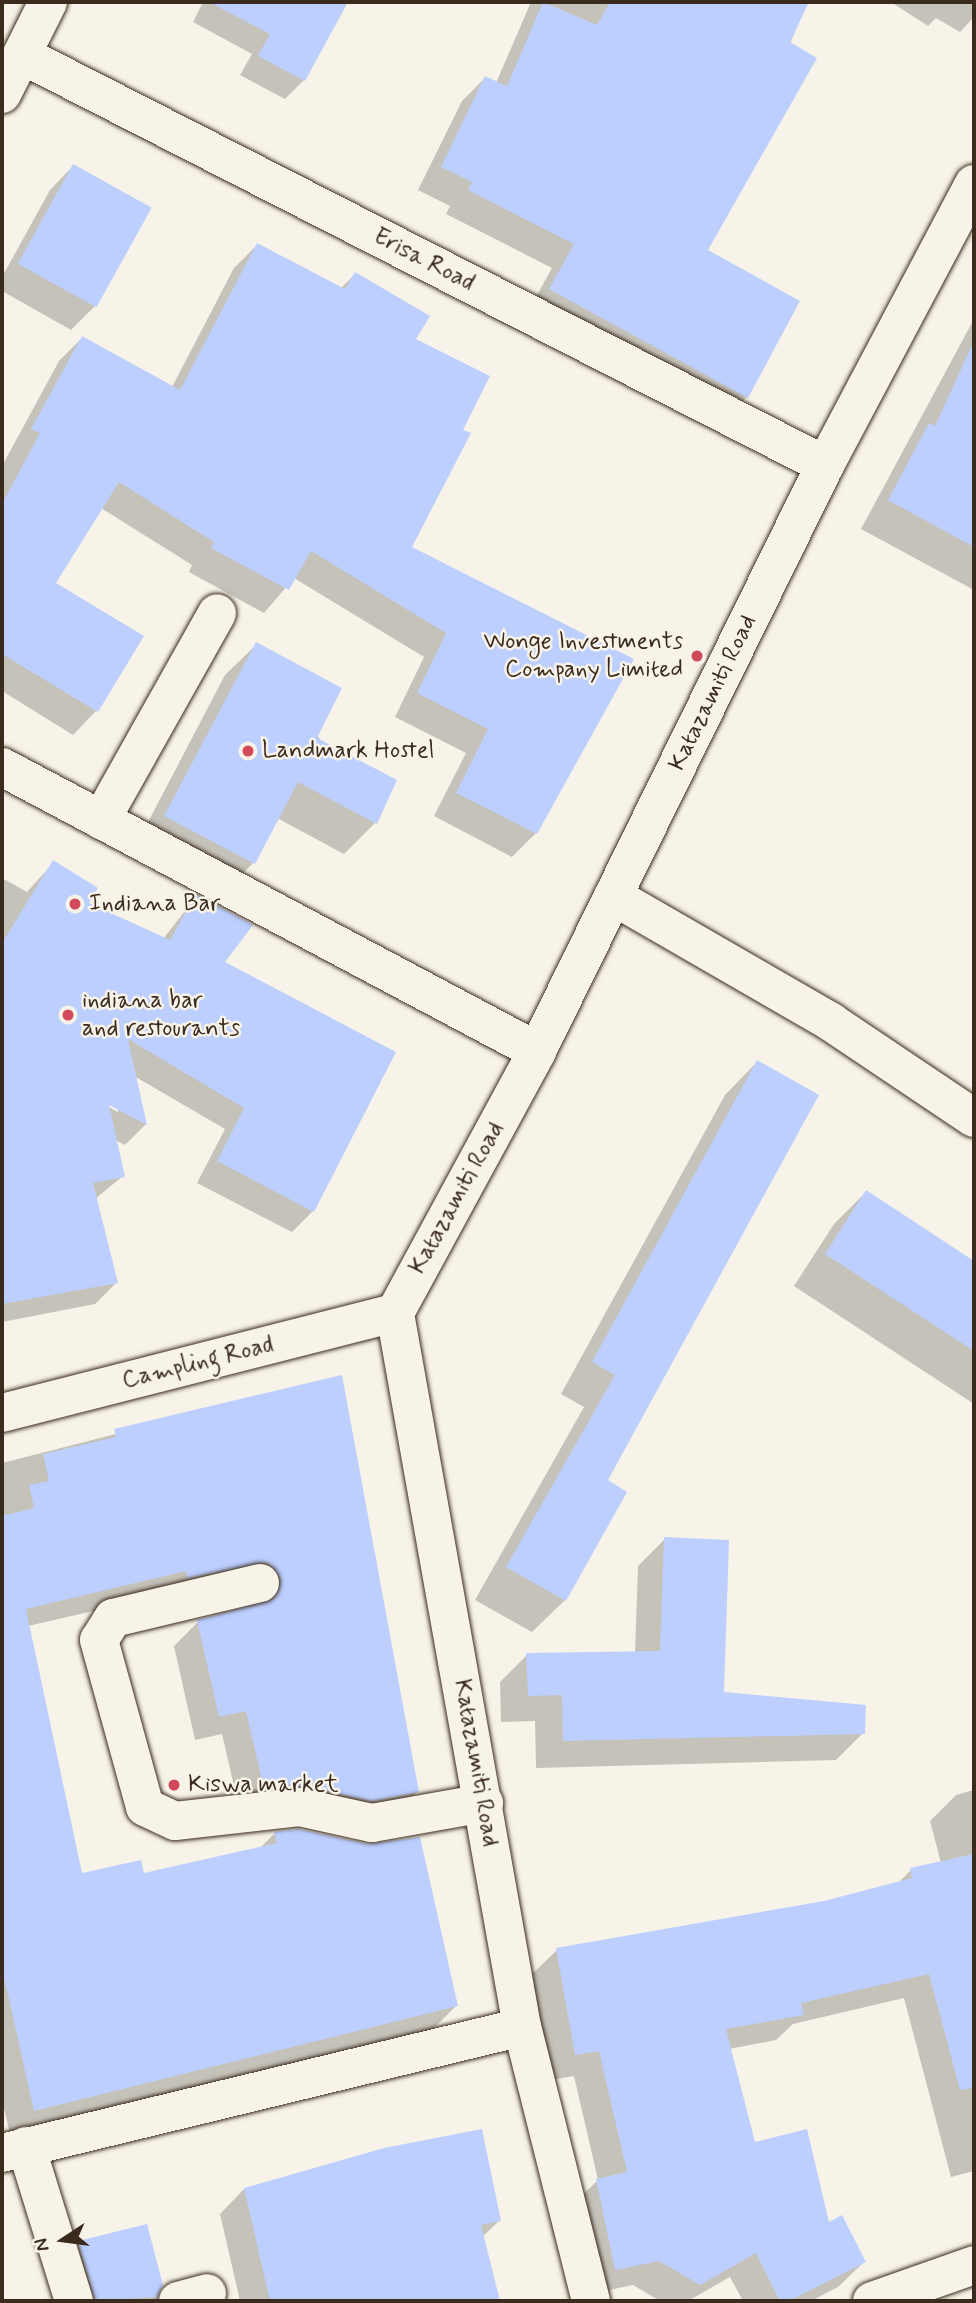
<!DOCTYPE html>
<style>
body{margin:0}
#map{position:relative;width:976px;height:2303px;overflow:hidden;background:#f7f3e8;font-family:Mynerve,sans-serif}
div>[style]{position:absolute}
.shadow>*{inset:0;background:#0003}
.building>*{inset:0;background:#bccfff;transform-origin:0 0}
.roads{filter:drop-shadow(0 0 2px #3b2a1e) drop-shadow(0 0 2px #3b2a1e)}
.minor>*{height:38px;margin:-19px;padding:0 19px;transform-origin:19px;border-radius:19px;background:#f7f3e8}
.dots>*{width:19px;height:19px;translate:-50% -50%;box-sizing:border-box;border:4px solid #f7f3e8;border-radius:50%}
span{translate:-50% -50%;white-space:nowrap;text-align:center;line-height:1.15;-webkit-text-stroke:5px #f7f3e8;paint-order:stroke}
.street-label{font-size:24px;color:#3b2a1e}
.poi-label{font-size:24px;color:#3b2a1e}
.right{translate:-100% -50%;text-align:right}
.left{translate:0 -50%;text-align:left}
.frame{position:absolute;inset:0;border:4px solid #3b2a1e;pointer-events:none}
.north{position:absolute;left:28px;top:2205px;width:70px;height:70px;-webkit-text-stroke:5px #f7f3e8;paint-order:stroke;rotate:257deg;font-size:19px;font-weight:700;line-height:28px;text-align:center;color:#3b2a1e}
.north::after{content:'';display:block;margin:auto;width:24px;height:32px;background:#3b2a1e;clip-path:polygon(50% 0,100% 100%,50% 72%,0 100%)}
</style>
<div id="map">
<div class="shadow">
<i style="clip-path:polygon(203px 2px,347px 2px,304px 80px,285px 99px,240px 75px,252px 54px,193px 22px)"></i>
<i style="clip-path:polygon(531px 2px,807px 2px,706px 251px,747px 397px,723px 420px,527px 313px,552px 268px,446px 214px,450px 206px,418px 190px,462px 101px,485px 78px,496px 83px)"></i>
<i style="clip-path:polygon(891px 2px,974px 2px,974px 17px,960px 32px,936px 18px,928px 26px)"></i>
<i style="clip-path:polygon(73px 166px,94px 307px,71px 330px,2px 291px,2px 277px,50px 190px)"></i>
<i style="clip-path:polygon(257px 245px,340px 289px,355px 274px,414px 340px,461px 430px,410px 548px,536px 833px,512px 857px,434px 816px,466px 753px,395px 717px,424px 657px,294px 578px,264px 613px,189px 572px,192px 565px,101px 508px,54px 584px,141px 636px,96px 711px,73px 735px,2px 691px,2px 466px,59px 361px,82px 338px,172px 387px,234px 268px)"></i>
<i style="clip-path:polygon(974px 319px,974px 590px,861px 529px)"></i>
<i style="clip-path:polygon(257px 644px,375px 823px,344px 854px,277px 818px,253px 863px,222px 894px,135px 847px,225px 675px)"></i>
<i style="clip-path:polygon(evenodd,54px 862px,86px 904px,163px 939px,196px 897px,313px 1211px,292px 1232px,197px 1183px,225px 1129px,134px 1076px,146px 1124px,125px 1145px,115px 1140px,123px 1176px,95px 1199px,116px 1283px,95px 1304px,2px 1322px,2px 878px,27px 892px,54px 862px,101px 1103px,118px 1108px,118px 1112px,101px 1103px)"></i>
<i style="clip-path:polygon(757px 1062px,565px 1600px,532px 1632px,475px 1600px,584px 1407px,561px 1394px,725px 1095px)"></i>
<i style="clip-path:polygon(866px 1192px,974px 1263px,974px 1404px,794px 1286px,834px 1224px)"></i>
<i style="clip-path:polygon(340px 1377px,417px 1792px,393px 1816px,240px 1812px,222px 1734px,195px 1740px,174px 1646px,198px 1622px,258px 1604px,242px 1586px,163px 1595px,28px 1626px,81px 1875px,142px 1875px,259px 1849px,275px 1833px,456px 2006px,432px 2030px,10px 2134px,2px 2100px,2px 1463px)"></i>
<i style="clip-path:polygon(665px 1539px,722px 1694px,863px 1733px,836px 1760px,536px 1768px,535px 1721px,501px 1722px,500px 1682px,527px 1655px,635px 1653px,638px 1566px)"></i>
<i style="clip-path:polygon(974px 1790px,974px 2171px,951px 2177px,904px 1998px,793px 2024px,776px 2040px,729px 2049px,754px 2144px,864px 2262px,838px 2287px,811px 2301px,743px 2301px,730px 2277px,688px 2301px,660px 2301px,633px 2285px,590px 2294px,571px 2206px,598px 2180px,574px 2076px,550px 2080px,531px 1975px,557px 1950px,824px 1903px,897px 1884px,911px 1870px,941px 1863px,930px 1821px,956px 1795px)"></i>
<i style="clip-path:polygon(244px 2189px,499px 2221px,482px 2237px,497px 2301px,240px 2301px,220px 2214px)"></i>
<i style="clip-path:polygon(79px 2242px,161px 2285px,157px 2301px,59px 2301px,50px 2271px)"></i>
</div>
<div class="building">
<i style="clip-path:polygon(209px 2px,348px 2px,305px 81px,258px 56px,270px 34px)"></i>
<i style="clip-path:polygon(543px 2px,597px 25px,610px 2px,809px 2px,790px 42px,817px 58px,708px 250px,800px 301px,748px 398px,549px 289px,574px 244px,468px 190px,472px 182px,441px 167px,485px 76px,507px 86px)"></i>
<i style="left:73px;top:164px;width:90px;height:114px;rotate:29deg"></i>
<i style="clip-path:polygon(257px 243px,345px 289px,355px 272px,430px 316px,416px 339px,490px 376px,463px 430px,471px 433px,412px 547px,634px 659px,537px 834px,456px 793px,488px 729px,417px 693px,446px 633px,311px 551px,289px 590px,211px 548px,214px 542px,119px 482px,56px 583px,144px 636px,98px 712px,2px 654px,2px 504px,40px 433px,31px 429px,82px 336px,180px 390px)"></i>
<i style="clip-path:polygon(974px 341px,974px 547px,888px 500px,929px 423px,935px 426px)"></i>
<i style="clip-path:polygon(256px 642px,342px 688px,317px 738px,397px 780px,377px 824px,298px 782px,255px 864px,164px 816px)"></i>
<i style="clip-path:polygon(53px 860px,98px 888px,89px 903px,170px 940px,196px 894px,253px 925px,225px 962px,396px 1052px,314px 1212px,217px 1161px,244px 1108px,128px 1039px,147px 1125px,109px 1105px,125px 1177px,93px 1183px,118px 1283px,2px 1304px,2px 943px)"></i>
<i style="clip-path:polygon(757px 1060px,819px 1095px,608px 1480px,627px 1492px,566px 1601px,506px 1567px,615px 1375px,592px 1362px)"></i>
<i style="clip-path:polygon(866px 1190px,974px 1261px,974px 1351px,825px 1254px)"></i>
<i style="clip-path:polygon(342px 1375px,419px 1792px,372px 1801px,303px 1786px,264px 1789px,246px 1711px,219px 1717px,197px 1620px,274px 1599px,281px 1579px,267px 1562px,188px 1578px,186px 1571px,26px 1609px,82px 1873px,141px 1860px,144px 1873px,277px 1843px,274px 1832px,298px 1829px,368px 1844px,420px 1837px,458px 2006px,34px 2111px,2px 1968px,2px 1516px,34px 1508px,29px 1485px,49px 1481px,43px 1454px,116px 1437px,114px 1429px)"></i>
<i style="clip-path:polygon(664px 1537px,729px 1540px,724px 1692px,866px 1705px,865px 1734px,563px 1741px,562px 1695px,528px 1696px,526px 1653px,660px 1651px)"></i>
<i style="clip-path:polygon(974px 1854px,974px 2088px,960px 2090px,929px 1974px,801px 2003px,804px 2015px,726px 2029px,755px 2142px,807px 2129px,829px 2222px,842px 2215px,866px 2262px,789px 2301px,780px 2301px,756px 2253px,700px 2285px,659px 2261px,615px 2270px,596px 2179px,627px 2172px,599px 2051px,575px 2055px,556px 1948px,824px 1901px,912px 1878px,910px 1868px)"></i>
<i style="clip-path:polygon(482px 2129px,501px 2221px,481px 2225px,500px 2301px,270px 2301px,244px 2188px,384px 2148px)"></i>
<i style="clip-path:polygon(147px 2224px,163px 2285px,157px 2297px,95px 2301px,78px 2241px)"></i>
</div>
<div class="roads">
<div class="minor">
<i style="left:22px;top:55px;width:902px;rotate:27.05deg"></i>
<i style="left:2px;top:94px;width:103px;rotate:-63.4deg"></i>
<i style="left:2px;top:767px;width:606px;rotate:27.96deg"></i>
<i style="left:101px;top:820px;width:237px;rotate:-60.7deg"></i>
<i style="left:613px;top:896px;width:252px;rotate:30deg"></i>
<i style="left:831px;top:1022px;width:172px;rotate:33.9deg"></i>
<i style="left:2px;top:1413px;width:406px;rotate:-14.3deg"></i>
<i style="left:260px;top:1583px;width:151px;rotate:166.6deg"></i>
<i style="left:113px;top:1618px;width:26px;rotate:122deg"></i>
<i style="left:99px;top:1640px;width:173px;rotate:74.6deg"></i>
<i style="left:145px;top:1807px;width:33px;rotate:25deg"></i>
<i style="left:175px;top:1821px;width:125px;rotate:-6.4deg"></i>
<i style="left:299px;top:1807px;width:75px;rotate:12.4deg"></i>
<i style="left:372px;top:1823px;width:114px;rotate:-10.1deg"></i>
<i style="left:26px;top:2146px;width:162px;rotate:72.8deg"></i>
<i style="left:2px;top:2153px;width:535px;rotate:-13.62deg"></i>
<i style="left:178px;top:2301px;width:30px;rotate:-15deg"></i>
<i style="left:591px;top:2301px;width:283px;rotate:-104.1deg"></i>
<i style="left:522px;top:2027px;width:725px;rotate:-100.09deg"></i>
<i style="left:395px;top:1313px;width:298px;rotate:-61.5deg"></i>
<i style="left:537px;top:1051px;width:653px;rotate:-63.83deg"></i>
<i style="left:825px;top:465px;width:318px;rotate:-62.1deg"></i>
<i style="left:872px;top:2301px;width:108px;rotate:-19.4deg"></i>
</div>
</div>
<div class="dots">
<i style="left:697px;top:656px;background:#d1495b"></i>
<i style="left:248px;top:751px;background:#d1495b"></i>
<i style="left:75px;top:904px;background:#d1495b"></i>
<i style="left:68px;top:1015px;background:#d1495b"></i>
<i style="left:174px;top:1785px;background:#d1495b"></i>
</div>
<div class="street-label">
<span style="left:424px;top:260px;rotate:27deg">Erisa Road</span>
<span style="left:713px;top:693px;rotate:-64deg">Katazamiti Road</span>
<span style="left:457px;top:1198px;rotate:-61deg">Katazamiti Road</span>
<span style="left:198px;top:1363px;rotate:-14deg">Campling Road</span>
<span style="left:476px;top:1763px;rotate:80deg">Katazamiti Road</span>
</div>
<div class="poi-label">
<span class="right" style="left:683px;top:656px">Wonge Investments<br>Company Limited</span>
<span class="left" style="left:262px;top:751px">Landmark Hostel</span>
<span class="left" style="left:89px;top:904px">Indiana Bar</span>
<span class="left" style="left:82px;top:1015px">indiana bar<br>and restourants</span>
<span class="left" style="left:188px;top:1785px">Kiswa market</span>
</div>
<div class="frame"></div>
<div class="north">N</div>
</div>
